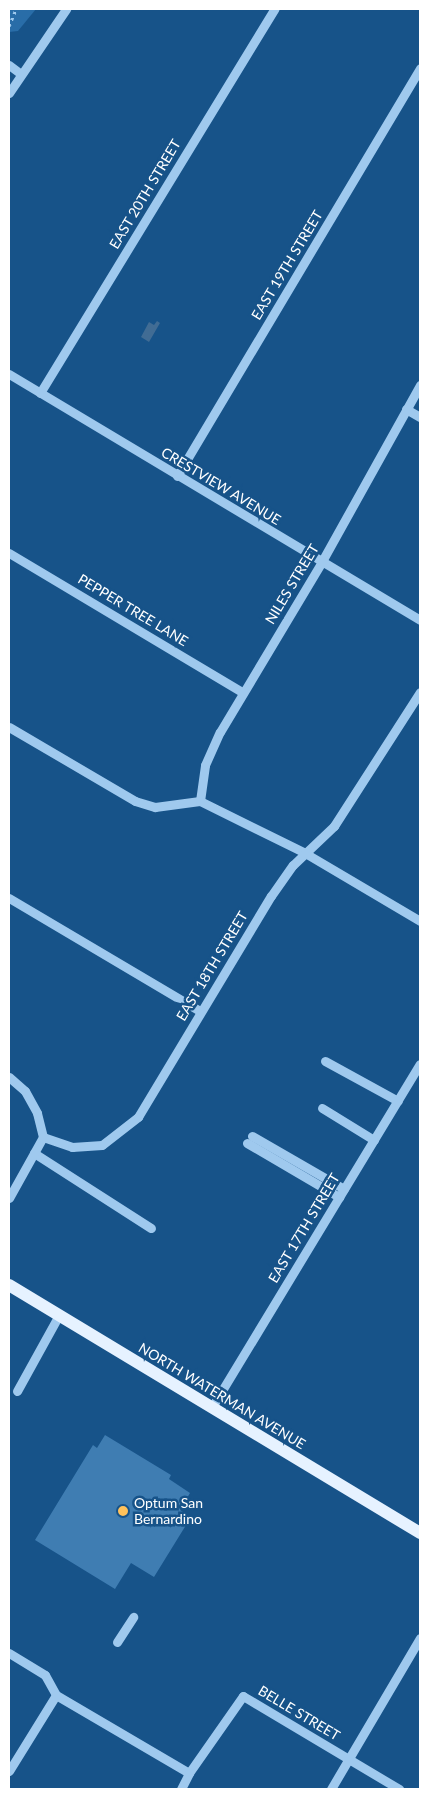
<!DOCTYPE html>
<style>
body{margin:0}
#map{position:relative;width:429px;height:1798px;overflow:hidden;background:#175389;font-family:Lato,sans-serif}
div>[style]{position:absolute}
.green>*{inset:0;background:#296da8}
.water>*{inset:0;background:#416c94}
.building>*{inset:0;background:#3f7db2}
.path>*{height:2.5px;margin-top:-1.25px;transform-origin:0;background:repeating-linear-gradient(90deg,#9fc9ee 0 2.5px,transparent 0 6.5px)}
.minor>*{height:9px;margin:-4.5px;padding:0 4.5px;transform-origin:4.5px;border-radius:4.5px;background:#9fc9ee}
.major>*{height:12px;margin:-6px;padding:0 6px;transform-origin:6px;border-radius:6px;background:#e6f2ff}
.dots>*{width:14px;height:14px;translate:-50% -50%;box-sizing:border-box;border:2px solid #175389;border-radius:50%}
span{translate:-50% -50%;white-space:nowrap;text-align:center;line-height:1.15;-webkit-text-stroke:5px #175389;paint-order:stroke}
.street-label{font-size:14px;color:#fff}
.poi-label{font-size:14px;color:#fff}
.left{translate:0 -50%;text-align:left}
.frame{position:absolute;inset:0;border:10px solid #fff;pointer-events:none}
</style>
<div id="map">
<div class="green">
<i style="clip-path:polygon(9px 9px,36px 9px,18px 31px,9px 32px)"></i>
</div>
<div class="water">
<i style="clip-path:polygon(157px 321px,160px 323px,149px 342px,141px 337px,149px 322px,154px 325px)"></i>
</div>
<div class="building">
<i style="clip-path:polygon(105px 1435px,171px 1475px,169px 1479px,190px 1493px,180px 1510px,191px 1517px,154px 1577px,131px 1563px,115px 1589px,35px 1540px,93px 1445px,97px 1448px)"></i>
</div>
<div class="path">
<i style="left:9px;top:26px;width:18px;rotate:-68deg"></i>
</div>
<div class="minor">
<i style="left:9px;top:65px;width:15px;rotate:37deg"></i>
<i style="left:9px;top:93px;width:102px;rotate:-55.8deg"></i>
<i style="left:9px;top:374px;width:479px;rotate:30.9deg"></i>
<i style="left:40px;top:393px;width:450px;rotate:-58.6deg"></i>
<i style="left:406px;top:409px;width:16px;rotate:30deg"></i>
<i style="left:177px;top:476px;width:475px;rotate:-59.2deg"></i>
<i style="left:9px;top:553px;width:271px;rotate:30.8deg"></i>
<i style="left:9px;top:727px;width:146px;rotate:30.4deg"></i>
<i style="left:135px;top:801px;width:21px;rotate:17deg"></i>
<i style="left:155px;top:807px;width:45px;rotate:-7.6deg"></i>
<i style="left:200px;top:801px;width:117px;rotate:26.3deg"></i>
<i style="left:305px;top:853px;width:134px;rotate:30.6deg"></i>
<i style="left:200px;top:801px;width:36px;rotate:-82deg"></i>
<i style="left:205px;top:765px;width:36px;rotate:-66deg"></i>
<i style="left:220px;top:732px;width:197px;rotate:-59.1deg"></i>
<i style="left:321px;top:563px;width:204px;rotate:-60.9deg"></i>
<i style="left:9px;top:898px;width:222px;rotate:30.6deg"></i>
<i style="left:325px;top:1061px;width:83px;rotate:28.7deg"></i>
<i style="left:9px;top:1077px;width:21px;rotate:41deg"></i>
<i style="left:25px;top:1091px;width:25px;rotate:61deg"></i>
<i style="left:37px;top:1113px;width:25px;rotate:76deg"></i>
<i style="left:322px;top:1108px;width:61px;rotate:31.6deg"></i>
<i style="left:252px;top:1136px;width:106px;rotate:29.9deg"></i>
<i style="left:247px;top:1143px;width:107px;rotate:30.4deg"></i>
<i style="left:34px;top:1153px;width:139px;rotate:32.7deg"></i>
<i style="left:9px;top:1198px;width:70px;rotate:-60.9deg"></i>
<i style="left:43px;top:1137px;width:31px;rotate:19deg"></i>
<i style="left:72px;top:1147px;width:30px;rotate:-4deg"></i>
<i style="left:102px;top:1145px;width:46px;rotate:-37.9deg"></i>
<i style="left:138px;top:1117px;width:258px;rotate:-59deg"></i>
<i style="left:271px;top:896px;width:38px;rotate:-55deg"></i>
<i style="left:293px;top:865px;width:57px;rotate:-43.6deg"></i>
<i style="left:334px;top:826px;width:159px;rotate:-57.3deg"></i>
<i style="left:17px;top:1391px;width:87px;rotate:-61.1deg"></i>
<i style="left:212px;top:1407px;width:401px;rotate:-58.8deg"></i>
<i style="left:117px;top:1642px;width:30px;rotate:-57deg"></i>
<i style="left:9px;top:1653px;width:42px;rotate:31.4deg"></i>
<i style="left:45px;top:1675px;width:23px;rotate:61deg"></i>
<i style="left:56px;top:1695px;width:154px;rotate:30.4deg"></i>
<i style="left:189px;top:1773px;width:94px;rotate:-55deg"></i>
<i style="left:243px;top:1696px;width:182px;rotate:30.8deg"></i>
<i style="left:9px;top:1771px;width:89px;rotate:-58.3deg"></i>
<i style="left:181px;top:1789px;width:18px;rotate:-63deg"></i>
<i style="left:331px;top:1789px;width:175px;rotate:-59.5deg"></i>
</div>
<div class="major">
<i style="left:9px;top:1285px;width:480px;rotate:31.1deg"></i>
</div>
<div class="dots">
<i style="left:123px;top:1511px;background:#ffc25c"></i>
</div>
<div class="street-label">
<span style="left:145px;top:194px;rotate:-59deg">EAST 20TH STREET</span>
<span style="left:287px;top:265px;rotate:-59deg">EAST 19TH STREET</span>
<span style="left:221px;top:486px;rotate:31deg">CRESTVIEW AVENUE</span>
<span style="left:292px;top:584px;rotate:-59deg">NILES STREET</span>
<span style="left:133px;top:610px;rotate:31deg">PEPPER TREE LANE</span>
<span style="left:212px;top:966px;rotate:-59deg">EAST 18TH STREET</span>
<span style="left:304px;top:1228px;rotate:-59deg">EAST 17TH STREET</span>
<span style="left:222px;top:1396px;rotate:31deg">NORTH WATERMAN AVENUE</span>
<span style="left:299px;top:1713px;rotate:31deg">BELLE STREET</span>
</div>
<div class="poi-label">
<span class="left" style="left:134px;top:1511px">Optum San<br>Bernardino</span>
</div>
<div class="frame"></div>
</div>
